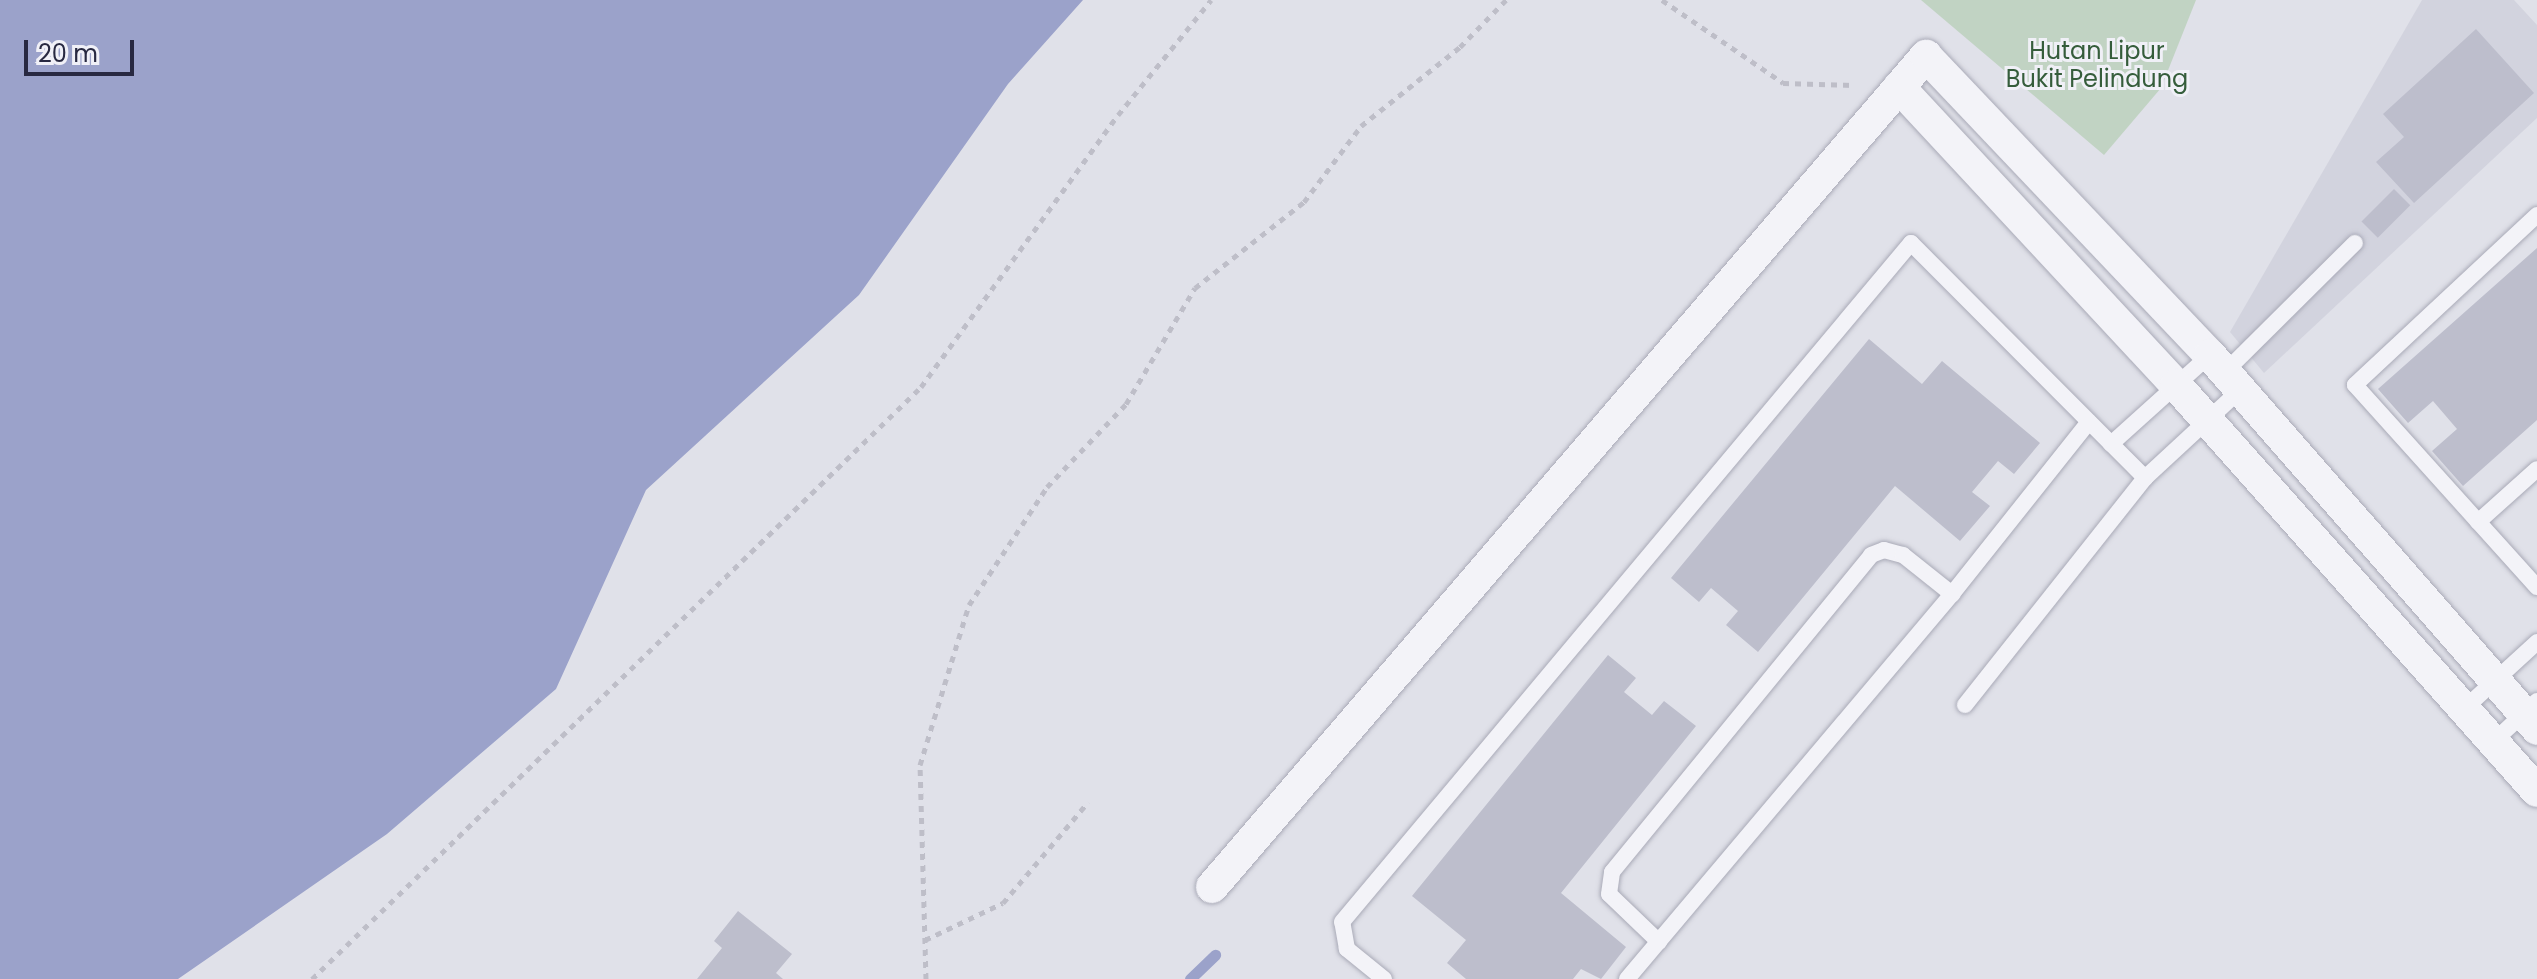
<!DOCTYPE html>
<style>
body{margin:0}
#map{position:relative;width:2537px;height:979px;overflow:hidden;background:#e0e1e9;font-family:Poppins,sans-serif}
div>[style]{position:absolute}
.built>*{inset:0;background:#d2d3de}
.green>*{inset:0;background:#c1d3c3}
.water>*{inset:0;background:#9ba2ca}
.stream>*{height:11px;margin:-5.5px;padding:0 5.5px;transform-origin:5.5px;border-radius:5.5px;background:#9ba2ca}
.building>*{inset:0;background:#bdbecc;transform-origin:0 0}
.path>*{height:5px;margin-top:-2.5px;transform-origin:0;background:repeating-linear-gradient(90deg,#bebec8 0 6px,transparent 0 12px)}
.roads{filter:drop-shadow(0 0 2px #a9aab7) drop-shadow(0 0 2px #a9aab7)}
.service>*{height:16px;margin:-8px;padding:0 8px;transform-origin:8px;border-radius:8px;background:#f3f3f8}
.minor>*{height:32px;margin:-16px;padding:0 16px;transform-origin:16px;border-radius:16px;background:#f3f3f8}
span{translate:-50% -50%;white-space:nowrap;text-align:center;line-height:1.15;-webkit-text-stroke:6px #f0f0f7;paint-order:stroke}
.park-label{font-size:24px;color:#355d3b}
.scale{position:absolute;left:24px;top:40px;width:110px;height:36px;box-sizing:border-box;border:4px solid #282941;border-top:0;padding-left:10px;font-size:24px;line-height:28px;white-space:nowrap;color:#282941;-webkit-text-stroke:6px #f0f0f7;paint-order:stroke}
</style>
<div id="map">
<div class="built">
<i style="clip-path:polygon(2422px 0,2514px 0,2537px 25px,2537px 118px,2264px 373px,2230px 332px)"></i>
</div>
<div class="green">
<i style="clip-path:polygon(1921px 0,2196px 0,2161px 88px,2104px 155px)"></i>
</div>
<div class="water">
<i style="clip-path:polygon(0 0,1083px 0,1008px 84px,859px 295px,646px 490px,556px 689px,387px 834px,178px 979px,0 979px)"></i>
</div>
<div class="stream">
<i style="left:1190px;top:979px;width:35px;rotate:-44deg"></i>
</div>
<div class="building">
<i style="clip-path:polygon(2476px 29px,2534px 93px,2414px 203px,2376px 162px,2404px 137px,2383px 114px)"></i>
<i style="left:2394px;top:189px;width:23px;height:46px;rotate:45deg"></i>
<i style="clip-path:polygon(2537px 248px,2537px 420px,2463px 486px,2432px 451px,2457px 429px,2433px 401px,2408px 423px,2378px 389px)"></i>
<i style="clip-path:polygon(1869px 339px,1922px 384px,1942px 361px,2040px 443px,2014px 474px,1998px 461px,1972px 492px,1990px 506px,1960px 541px,1895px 486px,1758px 652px,1726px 625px,1738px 611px,1711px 588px,1699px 602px,1671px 578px)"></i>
<i style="clip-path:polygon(1608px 655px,1636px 678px,1624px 692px,1652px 715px,1664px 701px,1696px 726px,1561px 893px,1626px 947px,1601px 979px,1581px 969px,1573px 979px,1466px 979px,1447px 963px,1466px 940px,1412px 896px)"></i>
<i style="clip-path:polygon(738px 911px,792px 954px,776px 973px,783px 979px,697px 979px,722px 948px,714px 941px)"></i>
</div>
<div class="path">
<i style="left:1662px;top:0;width:147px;rotate:34.4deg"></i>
<i style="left:1783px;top:83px;width:71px;rotate:1.6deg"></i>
<i style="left:925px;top:940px;width:86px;rotate:-25.4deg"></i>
<i style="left:1003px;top:903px;width:132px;rotate:-49.9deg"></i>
<i style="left:312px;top:979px;width:849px;rotate:-44.19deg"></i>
<i style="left:921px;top:387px;width:336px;rotate:-54.1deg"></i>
<i style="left:1118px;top:115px;width:148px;rotate:-51deg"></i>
<i style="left:926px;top:979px;width:214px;rotate:-91.6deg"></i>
<i style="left:920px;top:765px;width:167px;rotate:-73deg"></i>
<i style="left:969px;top:605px;width:141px;rotate:-56.5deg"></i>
<i style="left:1047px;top:487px;width:115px;rotate:-46.4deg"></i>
<i style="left:1126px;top:404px;width:135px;rotate:-59.3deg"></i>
<i style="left:1195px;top:288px;width:139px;rotate:-38.3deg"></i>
<i style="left:1304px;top:202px;width:95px;rotate:-53.1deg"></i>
<i style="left:1361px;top:126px;width:127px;rotate:-38.6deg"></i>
<i style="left:1460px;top:47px;width:66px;rotate:-45.6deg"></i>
</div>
<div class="roads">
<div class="service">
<i style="left:2537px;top:215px;width:249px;rotate:137deg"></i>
<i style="left:2355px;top:385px;width:272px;rotate:48deg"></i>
<i style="left:2225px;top:372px;width:183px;rotate:-44.8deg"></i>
<i style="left:2111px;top:444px;width:133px;rotate:-42deg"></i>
<i style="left:2478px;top:522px;width:79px;rotate:-41.9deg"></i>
<i style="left:1965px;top:705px;width:290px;rotate:-51.6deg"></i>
<i style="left:2145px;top:478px;width:128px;rotate:-42.8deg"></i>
<i style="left:2464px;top:709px;width:99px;rotate:-42.5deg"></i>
<i style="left:2493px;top:742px;width:60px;rotate:-43deg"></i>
<i style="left:1659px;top:942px;width:69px;rotate:-136.2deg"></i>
<i style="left:1609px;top:894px;width:22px;rotate:-82deg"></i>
<i style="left:1612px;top:872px;width:409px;rotate:-50.7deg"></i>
<i style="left:1871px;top:555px;width:14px;rotate:-21deg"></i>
<i style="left:1884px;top:550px;width:20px;rotate:15deg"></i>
<i style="left:1903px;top:555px;width:63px;rotate:38.5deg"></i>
<i style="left:1384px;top:979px;width:48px;rotate:-141deg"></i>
<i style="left:1347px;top:949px;width:27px;rotate:-100deg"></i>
<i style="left:1342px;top:922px;width:886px;rotate:-50.04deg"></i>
<i style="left:1911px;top:243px;width:332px;rotate:45.1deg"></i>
<i style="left:1627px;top:979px;width:504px;rotate:-49.83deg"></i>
<i style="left:1952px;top:594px;width:220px;rotate:-51.5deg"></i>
</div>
<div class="minor">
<i style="left:1899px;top:87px;width:407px;rotate:47.1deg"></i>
<i style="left:2176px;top:385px;width:543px;rotate:48.36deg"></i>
<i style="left:1212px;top:887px;width:1096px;rotate:-49.33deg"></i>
<i style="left:1926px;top:56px;width:412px;rotate:46.5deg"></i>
<i style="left:2210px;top:355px;width:497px;rotate:48.8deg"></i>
</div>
</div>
<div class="park-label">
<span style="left:2097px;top:65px">Hutan Lipur<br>Bukit Pelindung</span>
</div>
<div class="scale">20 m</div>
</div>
